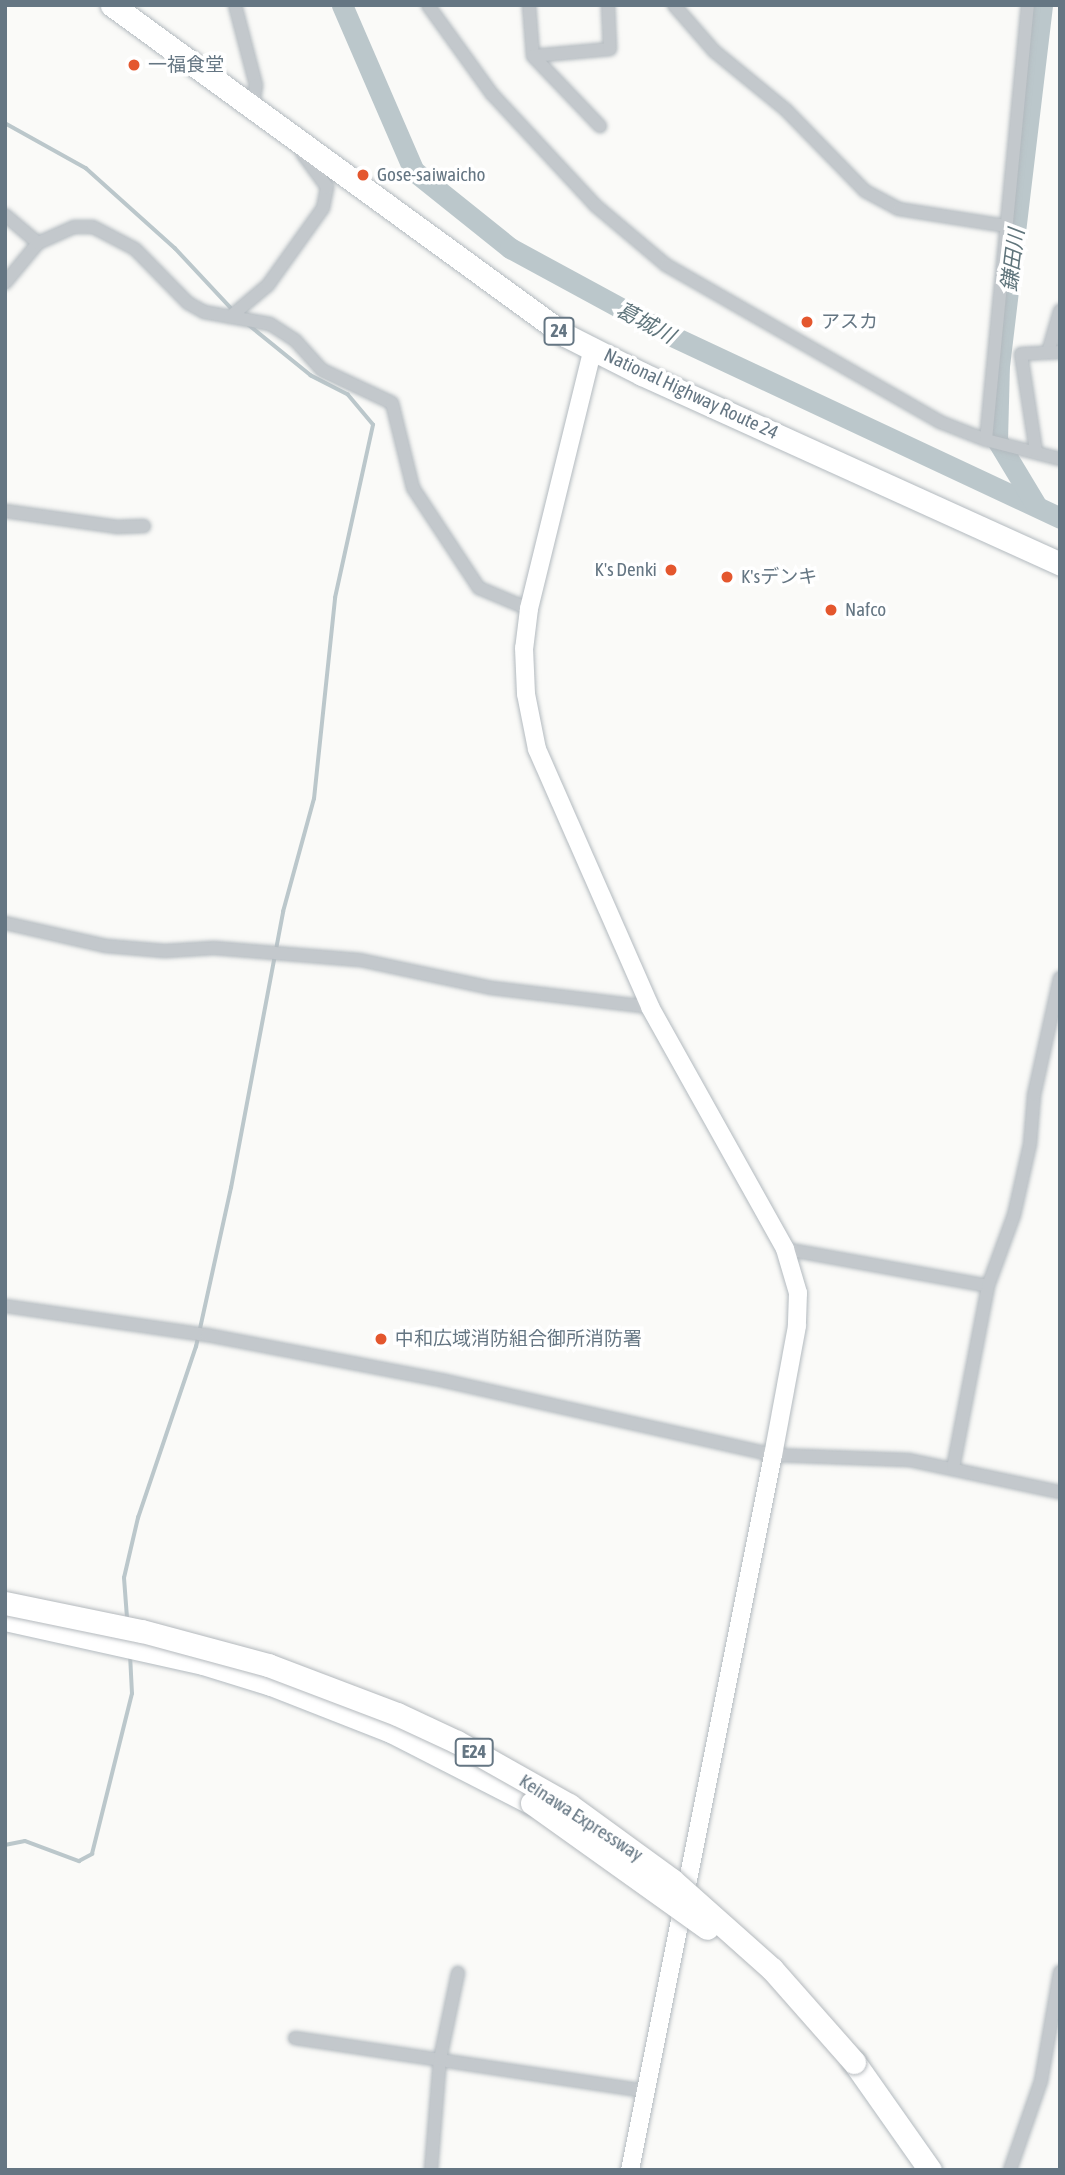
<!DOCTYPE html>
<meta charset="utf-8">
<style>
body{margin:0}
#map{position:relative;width:1065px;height:2175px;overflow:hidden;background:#fafaf8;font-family:"Asap Condensed","Noto Sans JP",sans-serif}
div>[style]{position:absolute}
.stream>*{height:3.5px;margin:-1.75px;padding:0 1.75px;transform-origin:1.75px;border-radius:1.75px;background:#bbc7cb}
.river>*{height:21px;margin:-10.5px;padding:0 10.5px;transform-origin:10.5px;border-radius:10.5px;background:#bbc7cb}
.roads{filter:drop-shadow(0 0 2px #b3babf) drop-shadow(0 0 2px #b3babf)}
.street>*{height:12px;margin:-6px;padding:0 6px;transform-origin:6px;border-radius:6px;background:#c3c8cc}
.secondary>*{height:18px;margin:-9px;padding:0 9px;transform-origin:9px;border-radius:9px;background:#fff}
.highway>*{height:23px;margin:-11.5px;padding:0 11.5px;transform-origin:11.5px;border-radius:11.5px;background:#fff}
.bridges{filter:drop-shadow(0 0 2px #b4b9bd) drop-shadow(0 0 2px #b4b9bd)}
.highway-bridge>*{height:23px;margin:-11.5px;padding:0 11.5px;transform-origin:11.5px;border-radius:11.5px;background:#fff}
.dots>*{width:19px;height:19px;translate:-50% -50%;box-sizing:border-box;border:4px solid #fff;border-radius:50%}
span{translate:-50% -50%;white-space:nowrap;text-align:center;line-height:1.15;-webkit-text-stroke:7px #fff;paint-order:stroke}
.shield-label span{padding:2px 5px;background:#fff;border:2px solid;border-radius:5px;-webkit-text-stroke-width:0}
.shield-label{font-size:18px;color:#657683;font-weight:700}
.poi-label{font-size:19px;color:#657683}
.left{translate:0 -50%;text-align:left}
.right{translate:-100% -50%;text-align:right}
.street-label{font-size:19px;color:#657683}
.water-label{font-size:21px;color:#60757c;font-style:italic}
.frame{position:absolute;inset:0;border:7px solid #657683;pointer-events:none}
</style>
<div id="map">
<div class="stream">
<i style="left:5px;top:123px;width:93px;rotate:29.1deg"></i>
<i style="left:86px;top:168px;width:120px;rotate:42deg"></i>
<i style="left:175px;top:248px;width:86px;rotate:46.9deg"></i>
<i style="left:127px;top:1618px;width:40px;rotate:-94.3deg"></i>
<i style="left:124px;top:1578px;width:62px;rotate:-76.9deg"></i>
<i style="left:138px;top:1518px;width:181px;rotate:-71.3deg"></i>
<i style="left:196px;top:1347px;width:163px;rotate:-77.6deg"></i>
<i style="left:231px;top:1188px;width:281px;rotate:-79.3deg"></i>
<i style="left:283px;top:912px;width:117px;rotate:-74.7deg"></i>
<i style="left:314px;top:799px;width:202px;rotate:-84deg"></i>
<i style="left:335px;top:598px;width:177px;rotate:-77.6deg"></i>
<i style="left:373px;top:425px;width:39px;rotate:-130deg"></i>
<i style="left:348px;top:395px;width:42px;rotate:-152.8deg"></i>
<i style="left:311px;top:376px;width:82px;rotate:-140.9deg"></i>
<i style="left:5px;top:1845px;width:20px;rotate:-11deg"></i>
<i style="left:25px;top:1841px;width:58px;rotate:20.3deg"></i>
<i style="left:79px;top:1861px;width:15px;rotate:-28deg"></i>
<i style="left:92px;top:1854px;width:165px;rotate:-76deg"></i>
<i style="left:132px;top:1694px;width:40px;rotate:-92.9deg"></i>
</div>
<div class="river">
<i style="left:342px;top:5px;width:181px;rotate:66.6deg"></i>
<i style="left:414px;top:171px;width:123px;rotate:38.7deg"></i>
<i style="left:510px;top:248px;width:184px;rotate:28.5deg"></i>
<i style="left:672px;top:336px;width:429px;rotate:25.1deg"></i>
<i style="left:1036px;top:505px;width:76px;rotate:-121deg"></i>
<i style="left:997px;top:440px;width:74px;rotate:-88.5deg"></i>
<i style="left:999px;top:366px;width:364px;rotate:-83.2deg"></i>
</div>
<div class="roads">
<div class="street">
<i style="left:235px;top:5px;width:83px;rotate:75.3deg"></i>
<i style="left:256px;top:85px;width:21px;rotate:98deg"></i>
<i style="left:428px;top:5px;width:110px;rotate:54.3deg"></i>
<i style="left:492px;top:94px;width:153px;rotate:47.1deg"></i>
<i style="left:596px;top:206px;width:92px;rotate:40.1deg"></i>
<i style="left:666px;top:265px;width:316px;rotate:29.8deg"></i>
<i style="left:940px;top:422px;width:49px;rotate:21.4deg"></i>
<i style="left:986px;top:440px;width:76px;rotate:14.4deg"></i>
<i style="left:529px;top:5px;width:51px;rotate:85.5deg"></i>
<i style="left:533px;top:56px;width:77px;rotate:-5.2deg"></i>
<i style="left:610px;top:49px;width:44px;rotate:-92.6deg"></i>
<i style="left:674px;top:5px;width:61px;rotate:49deg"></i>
<i style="left:714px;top:51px;width:93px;rotate:39.3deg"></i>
<i style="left:786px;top:110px;width:113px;rotate:45.7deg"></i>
<i style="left:865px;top:191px;width:38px;rotate:28deg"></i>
<i style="left:899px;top:209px;width:108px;rotate:9deg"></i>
<i style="left:533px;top:56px;width:97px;rotate:46.3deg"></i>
<i style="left:5px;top:215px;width:43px;rotate:40.3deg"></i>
<i style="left:5px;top:283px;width:52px;rotate:-50.5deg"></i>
<i style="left:38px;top:243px;width:39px;rotate:-24deg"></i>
<i style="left:74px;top:227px;width:19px"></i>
<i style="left:93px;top:227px;width:47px;rotate:27.6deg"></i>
<i style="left:135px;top:249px;width:76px;rotate:45.5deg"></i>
<i style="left:188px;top:303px;width:18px;rotate:29deg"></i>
<i style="left:204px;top:312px;width:67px;rotate:10.3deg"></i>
<i style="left:270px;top:324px;width:30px;rotate:33deg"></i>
<i style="left:295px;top:340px;width:40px;rotate:48deg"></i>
<i style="left:322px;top:370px;width:77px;rotate:25.2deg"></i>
<i style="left:392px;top:403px;width:88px;rotate:76.1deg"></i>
<i style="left:413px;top:488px;width:120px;rotate:56.6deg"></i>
<i style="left:479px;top:588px;width:54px;rotate:22.8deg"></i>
<i style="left:230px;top:317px;width:50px;rotate:-40.1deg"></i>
<i style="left:268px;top:285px;width:95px;rotate:-54.5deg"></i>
<i style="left:323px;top:208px;width:21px;rotate:-79deg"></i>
<i style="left:327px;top:187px;width:42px;rotate:-126.3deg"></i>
<i style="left:1049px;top:349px;width:40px;rotate:-74deg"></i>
<i style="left:986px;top:440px;width:437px;rotate:-84.5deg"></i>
<i style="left:1036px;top:451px;width:98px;rotate:-98.8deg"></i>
<i style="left:1021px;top:354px;width:39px;rotate:-3deg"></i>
<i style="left:5px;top:511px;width:113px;rotate:8.1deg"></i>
<i style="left:117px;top:527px;width:27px;rotate:-2deg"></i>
<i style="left:5px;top:923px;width:104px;rotate:12.8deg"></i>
<i style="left:106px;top:946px;width:59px;rotate:4.8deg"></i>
<i style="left:165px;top:951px;width:49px;rotate:-3.5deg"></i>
<i style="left:214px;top:948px;width:146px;rotate:4.7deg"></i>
<i style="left:360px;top:960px;width:135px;rotate:12deg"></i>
<i style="left:492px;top:988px;width:159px;rotate:6.9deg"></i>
<i style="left:785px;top:1249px;width:206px;rotate:10.3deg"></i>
<i style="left:5px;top:1306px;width:204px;rotate:8.2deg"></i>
<i style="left:207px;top:1335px;width:242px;rotate:10.9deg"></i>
<i style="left:445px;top:1381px;width:336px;rotate:12.7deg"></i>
<i style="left:773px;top:1455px;width:136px;rotate:2.1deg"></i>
<i style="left:909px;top:1460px;width:154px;rotate:12deg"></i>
<i style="left:953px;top:1468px;width:185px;rotate:-79.1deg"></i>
<i style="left:988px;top:1286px;width:76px;rotate:-69.9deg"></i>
<i style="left:1014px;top:1215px;width:73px;rotate:-77.3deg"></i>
<i style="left:1030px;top:1144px;width:49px;rotate:-85.3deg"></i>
<i style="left:1034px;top:1095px;width:120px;rotate:-77.5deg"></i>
<i style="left:295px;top:2038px;width:355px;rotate:8.6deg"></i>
<i style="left:431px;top:2170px;width:111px;rotate:-85.4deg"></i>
<i style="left:440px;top:2059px;width:88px;rotate:-78.2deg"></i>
<i style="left:1010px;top:2170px;width:94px;rotate:-70.8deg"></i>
<i style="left:1041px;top:2081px;width:111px;rotate:-80.1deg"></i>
</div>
<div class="secondary">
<i style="left:593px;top:348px;width:269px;rotate:103.8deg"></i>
<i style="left:529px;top:609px;width:39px;rotate:97deg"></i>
<i style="left:524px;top:648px;width:46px;rotate:87.5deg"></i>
<i style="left:526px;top:694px;width:56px;rotate:78.7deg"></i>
<i style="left:537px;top:749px;width:282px;rotate:66.3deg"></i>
<i style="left:650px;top:1007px;width:277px;rotate:60.8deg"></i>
<i style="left:785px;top:1249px;width:46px;rotate:73.5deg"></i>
<i style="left:798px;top:1293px;width:33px;rotate:92deg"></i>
<i style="left:797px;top:1326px;width:131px;rotate:100.5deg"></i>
<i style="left:773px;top:1455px;width:729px;rotate:101.31deg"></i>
</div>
<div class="highway">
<i style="left:112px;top:5px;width:560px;rotate:36.07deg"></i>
<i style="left:565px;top:335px;width:86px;rotate:26.9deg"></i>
<i style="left:642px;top:374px;width:459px;rotate:24.4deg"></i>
<i style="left:5px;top:1619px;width:203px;rotate:12.5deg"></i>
<i style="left:203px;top:1663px;width:71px;rotate:17.2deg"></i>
<i style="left:271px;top:1684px;width:129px;rotate:21.4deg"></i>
<i style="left:391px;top:1731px;width:158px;rotate:27.1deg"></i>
<i style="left:854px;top:2062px;width:132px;rotate:54.9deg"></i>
</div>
</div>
<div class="bridges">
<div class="highway-bridge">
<i style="left:5px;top:1603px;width:140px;rotate:11.6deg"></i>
<i style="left:142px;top:1631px;width:131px;rotate:15.1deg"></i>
<i style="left:268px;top:1665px;width:138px;rotate:20.8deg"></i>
<i style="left:397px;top:1714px;width:66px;rotate:25deg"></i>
<i style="left:457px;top:1742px;width:129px;rotate:29.4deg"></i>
<i style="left:569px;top:1805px;width:127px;rotate:36.1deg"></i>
<i style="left:672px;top:1880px;width:134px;rotate:41.7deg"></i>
<i style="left:772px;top:1969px;width:124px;rotate:48.6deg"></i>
<i style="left:532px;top:1803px;width:215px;rotate:35.5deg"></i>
</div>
</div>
<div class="dots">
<i style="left:134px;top:65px;background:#e4572e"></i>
<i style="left:363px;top:175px;background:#e4572e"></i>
<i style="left:807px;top:322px;background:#e4572e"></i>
<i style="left:671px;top:570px;background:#e4572e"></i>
<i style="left:727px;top:577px;background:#e4572e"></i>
<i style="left:831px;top:610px;background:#e4572e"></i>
<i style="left:381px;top:1339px;background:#e4572e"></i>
</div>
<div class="shield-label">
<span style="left:559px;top:331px">24</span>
<span style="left:474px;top:1752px">E24</span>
</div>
<div class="poi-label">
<span class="left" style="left:148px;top:65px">一福食堂</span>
<span class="left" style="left:377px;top:175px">Gose-saiwaicho</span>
<span class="left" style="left:821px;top:322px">アスカ</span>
<span class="right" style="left:657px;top:570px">K's Denki</span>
<span class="left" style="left:741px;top:577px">K'sデンキ</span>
<span class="left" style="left:845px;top:610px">Nafco</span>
<span class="left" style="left:395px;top:1339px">中和広域消防組合御所消防署</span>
</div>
<div class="street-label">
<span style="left:691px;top:394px;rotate:25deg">National Highway Route 24</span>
<span style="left:581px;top:1818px;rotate:33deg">Keinawa Expressway</span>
</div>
<div class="water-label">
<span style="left:1012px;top:260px;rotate:-83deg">鎌田川</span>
<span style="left:646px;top:322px;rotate:28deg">葛城川</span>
</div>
<div class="frame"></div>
</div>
